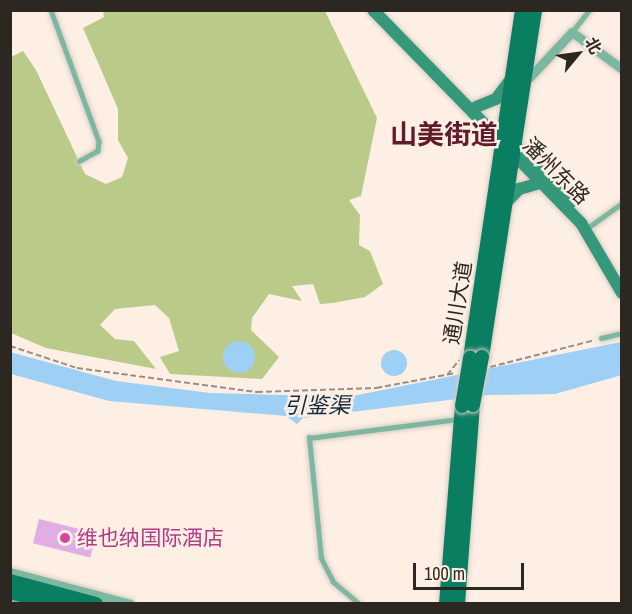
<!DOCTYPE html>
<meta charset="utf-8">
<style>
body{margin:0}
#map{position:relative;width:632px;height:614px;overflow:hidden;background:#fdefe4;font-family:"Archivo Narrow","Noto Sans SC",sans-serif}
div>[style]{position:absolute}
.green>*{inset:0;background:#bacb89}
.water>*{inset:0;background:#9ecff5}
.round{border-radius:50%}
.building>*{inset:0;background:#e0aee5;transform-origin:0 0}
.path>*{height:1.5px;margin-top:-0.75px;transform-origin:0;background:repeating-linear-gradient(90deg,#988e86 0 6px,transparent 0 9px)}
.roads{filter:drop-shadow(0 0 2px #d8cbc1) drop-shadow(0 0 2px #d8cbc1)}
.service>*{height:4.5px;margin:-2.25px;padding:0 2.25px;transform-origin:2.25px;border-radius:2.25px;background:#7cb7a1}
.minor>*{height:9px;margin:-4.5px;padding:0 4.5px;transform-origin:4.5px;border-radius:4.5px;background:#7cb7a1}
.secondary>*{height:12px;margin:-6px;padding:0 6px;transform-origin:6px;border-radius:6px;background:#35987a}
.primary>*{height:14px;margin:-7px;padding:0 7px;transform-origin:7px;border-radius:7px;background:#097e61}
.bridges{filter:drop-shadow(0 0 2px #d8cbc1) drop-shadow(0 0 2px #d8cbc1)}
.primary-bridge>*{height:14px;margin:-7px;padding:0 7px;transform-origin:7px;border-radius:7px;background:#097e61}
.dots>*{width:16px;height:16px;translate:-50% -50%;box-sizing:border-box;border:3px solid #fdefe4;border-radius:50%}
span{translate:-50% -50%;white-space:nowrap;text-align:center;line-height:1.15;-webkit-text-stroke:5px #fdefe4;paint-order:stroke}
.street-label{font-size:21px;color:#2d2721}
.hotel-label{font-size:21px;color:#b23c85}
.left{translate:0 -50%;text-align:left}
.water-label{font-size:22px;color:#112c40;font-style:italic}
.district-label{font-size:27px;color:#611b2a;font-weight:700}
.frame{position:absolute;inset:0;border:12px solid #2d2721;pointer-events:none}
.north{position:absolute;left:548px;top:24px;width:60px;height:60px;-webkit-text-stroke:4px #fdefe4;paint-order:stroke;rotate:61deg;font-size:16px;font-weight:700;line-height:24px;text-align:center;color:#2d2721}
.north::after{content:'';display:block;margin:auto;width:21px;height:27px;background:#2d2721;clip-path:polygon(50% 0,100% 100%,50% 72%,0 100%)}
.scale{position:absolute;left:413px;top:563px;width:111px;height:27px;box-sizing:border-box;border:3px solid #2d2721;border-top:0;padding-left:8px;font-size:18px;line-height:21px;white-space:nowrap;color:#2d2721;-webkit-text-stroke:4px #fdefe4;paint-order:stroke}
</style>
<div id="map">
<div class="green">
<i style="clip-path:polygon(103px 11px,325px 11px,377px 118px,361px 196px,349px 200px,360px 215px,359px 245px,370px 251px,383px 284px,365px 297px,333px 303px,320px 304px,313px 284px,292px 286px,302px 301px,269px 294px,252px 318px,251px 330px,279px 357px,262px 379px,170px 374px,160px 357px,179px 351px,169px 318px,155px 305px,115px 309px,100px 325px,115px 339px,134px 341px,156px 369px,46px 348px,11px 333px,11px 57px,23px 51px,36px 70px,85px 174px,106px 184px,122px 177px,128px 158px,118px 140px,118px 109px,83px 28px,104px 17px)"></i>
</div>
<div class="water">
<i class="round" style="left:223px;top:341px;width:32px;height:32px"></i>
<i style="clip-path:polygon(621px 342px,622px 375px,555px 394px,489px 395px,303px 418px,297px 424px,286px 416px,109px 401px,11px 374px,10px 352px,116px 381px,210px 393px,348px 397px)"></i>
<i class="round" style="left:381px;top:350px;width:26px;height:26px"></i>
</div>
<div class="building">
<i style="left:39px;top:519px;width:59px;height:25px;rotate:14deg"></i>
</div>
<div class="path">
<i style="left:10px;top:346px;width:71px;rotate:18.2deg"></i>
<i style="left:77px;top:368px;width:182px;rotate:7.6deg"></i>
<i style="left:257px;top:392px;width:119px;rotate:-1.9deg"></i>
<i style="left:376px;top:388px;width:81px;rotate:-10.6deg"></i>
<i style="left:490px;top:367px;width:108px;rotate:-14.4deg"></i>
<i style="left:447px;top:375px;width:19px;rotate:-51deg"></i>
</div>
<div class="roads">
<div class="service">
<i style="left:51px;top:10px;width:140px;rotate:69.9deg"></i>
<i style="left:99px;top:141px;width:10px;rotate:96deg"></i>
<i style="left:98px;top:151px;width:21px;rotate:151deg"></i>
<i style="left:572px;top:32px;width:28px;rotate:-52deg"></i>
<i style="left:586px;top:229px;width:44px;rotate:-35.8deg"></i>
<i style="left:601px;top:338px;width:22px;rotate:-13deg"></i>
<i style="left:359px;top:604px;width:34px;rotate:-140deg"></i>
<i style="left:333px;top:582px;width:27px;rotate:-117deg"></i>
<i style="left:321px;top:558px;width:121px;rotate:-95.7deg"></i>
<i style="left:309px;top:438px;width:152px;rotate:-7.2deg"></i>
</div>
<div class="minor">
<i style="left:525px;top:82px;width:69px;rotate:-46.8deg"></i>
<i style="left:572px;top:32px;width:62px;rotate:36.5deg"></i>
<i style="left:10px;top:572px;width:124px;rotate:14.9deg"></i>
<i style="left:10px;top:600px;width:16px;rotate:15deg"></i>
</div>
<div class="secondary">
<i style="left:373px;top:10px;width:298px;rotate:45.7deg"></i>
<i style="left:581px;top:223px;width:81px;rotate:59.6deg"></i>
<i style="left:476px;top:107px;width:22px;rotate:-22deg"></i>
<i style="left:496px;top:99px;width:26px;rotate:-53deg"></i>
<i style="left:510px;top:140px;width:87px;rotate:45.5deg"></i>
<i style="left:505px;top:204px;width:21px;rotate:-47deg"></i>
<i style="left:519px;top:189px;width:22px;rotate:-16deg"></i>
</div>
<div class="primary">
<i style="left:482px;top:357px;width:351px;rotate:-81.3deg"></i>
<i style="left:470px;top:358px;width:352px;rotate:-81.5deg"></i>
<i style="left:10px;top:581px;width:89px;rotate:15deg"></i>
<i style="left:10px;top:592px;width:47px;rotate:14.9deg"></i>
<i style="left:446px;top:604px;width:199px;rotate:-85.4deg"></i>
<i style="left:458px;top:604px;width:200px;rotate:-85.7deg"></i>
</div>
</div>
<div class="bridges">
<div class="primary-bridge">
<i style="left:473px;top:405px;width:49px;rotate:-79.4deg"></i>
<i style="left:462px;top:406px;width:49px;rotate:-80.5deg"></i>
</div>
</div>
<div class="dots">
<i style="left:65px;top:538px;background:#d1479c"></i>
</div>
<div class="street-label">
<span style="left:556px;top:171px;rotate:45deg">潘州东路</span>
<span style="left:458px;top:303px;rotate:-81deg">通川大道</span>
</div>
<div class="hotel-label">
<span class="left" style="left:77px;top:538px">维也纳国际酒店</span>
</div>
<div class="water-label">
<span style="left:317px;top:406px">引鉴渠</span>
</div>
<div class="district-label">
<span style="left:444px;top:135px">山美街道</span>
</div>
<div class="frame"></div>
<div class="north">北</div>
<div class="scale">100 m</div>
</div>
